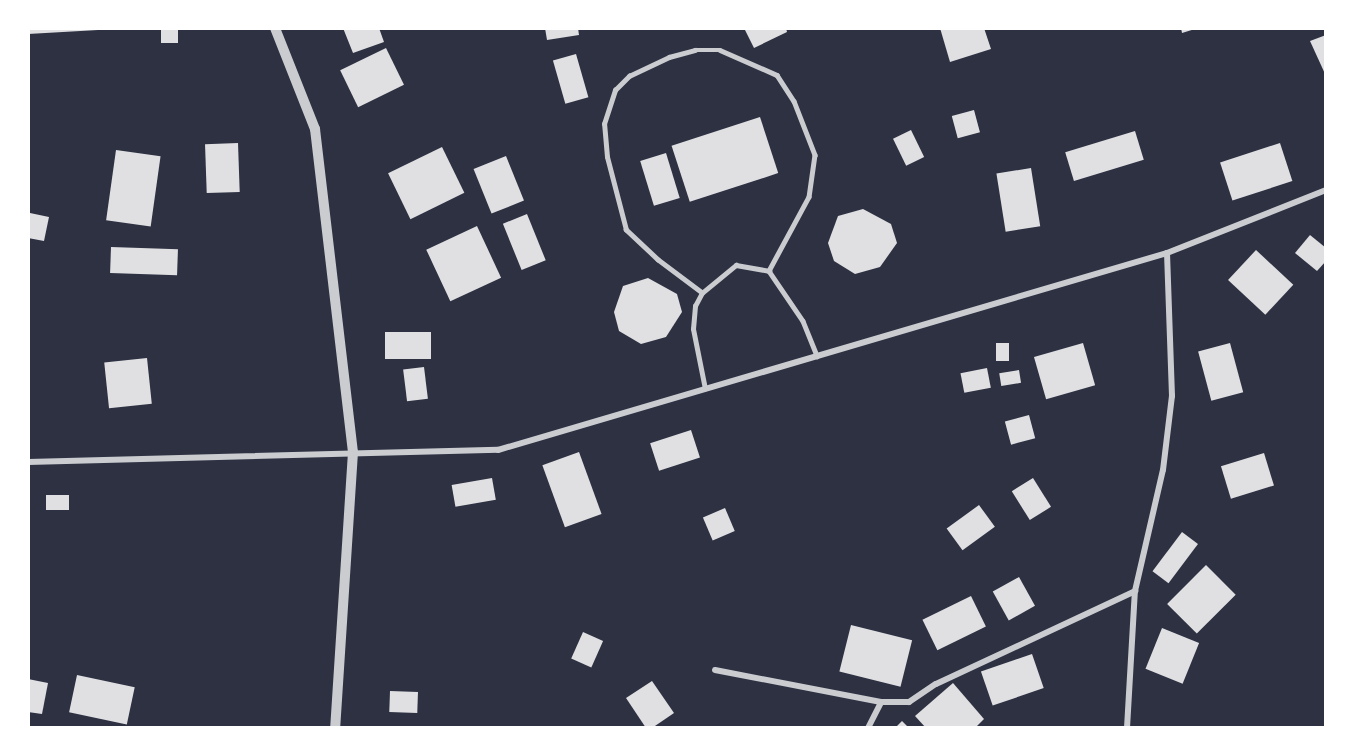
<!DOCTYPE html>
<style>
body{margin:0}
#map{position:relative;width:1354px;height:756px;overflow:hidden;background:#2d3142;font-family:Lato,sans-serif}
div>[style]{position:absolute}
.building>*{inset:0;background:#e0e0e3;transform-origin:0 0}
.service>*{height:4.5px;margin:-2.25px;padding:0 2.25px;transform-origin:2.25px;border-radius:2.25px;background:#caccd0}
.minor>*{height:6px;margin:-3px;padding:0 3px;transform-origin:3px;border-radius:3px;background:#caccd0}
.tertiary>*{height:10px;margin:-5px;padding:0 5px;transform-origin:5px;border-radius:5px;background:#caccd0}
span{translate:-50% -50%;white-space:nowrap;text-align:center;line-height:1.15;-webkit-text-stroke:5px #fff;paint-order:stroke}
.frame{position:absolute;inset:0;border:30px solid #fff;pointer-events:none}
</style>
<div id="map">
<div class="building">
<i style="clip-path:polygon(28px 28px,98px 28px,98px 30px,28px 34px)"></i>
<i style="left:161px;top:28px;width:17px;height:15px"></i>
<i style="clip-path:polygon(343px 28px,379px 28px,384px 42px,353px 53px)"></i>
<i style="clip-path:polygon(545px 28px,578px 28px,579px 35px,547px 40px)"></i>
<i style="clip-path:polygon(744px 28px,786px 28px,787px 32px,754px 48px)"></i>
<i style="clip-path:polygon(940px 28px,984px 28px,991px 49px,950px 62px)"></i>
<i style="clip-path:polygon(1181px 28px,1195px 28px,1195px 29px,1182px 33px)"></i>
<i style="clip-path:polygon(1326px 35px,1326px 76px,1310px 41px)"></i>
<i style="left:386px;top:48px;width:41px;height:51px;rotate:64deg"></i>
<i style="left:576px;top:54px;width:45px;height:24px;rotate:74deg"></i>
<i style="left:974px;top:110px;width:23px;height:23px;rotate:75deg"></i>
<i style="left:760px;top:117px;width:59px;height:93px;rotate:72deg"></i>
<i style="left:911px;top:130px;width:30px;height:20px;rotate:64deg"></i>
<i style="left:1135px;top:131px;width:30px;height:73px;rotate:73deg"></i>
<i style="left:238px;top:143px;width:49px;height:33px;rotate:88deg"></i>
<i style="left:1280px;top:143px;width:40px;height:63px;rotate:72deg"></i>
<i style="left:442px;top:147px;width:51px;height:60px;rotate:64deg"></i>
<i style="left:116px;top:150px;width:45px;height:71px;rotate:8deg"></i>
<i style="left:666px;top:153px;width:47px;height:27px;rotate:73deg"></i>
<i style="left:506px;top:156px;width:48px;height:35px;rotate:68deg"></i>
<i style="left:1031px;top:168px;width:59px;height:35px;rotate:81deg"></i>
<i style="clip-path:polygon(863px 209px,891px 224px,897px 243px,880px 267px,855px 274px,834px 261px,828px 243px,838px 216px)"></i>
<i style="clip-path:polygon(30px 213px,49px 217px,44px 241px,28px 238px)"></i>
<i style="left:527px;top:214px;width:50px;height:26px;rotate:68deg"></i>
<i style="left:477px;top:226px;width:57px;height:56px;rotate:65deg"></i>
<i style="clip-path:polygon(1310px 235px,1326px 248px,1326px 261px,1317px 271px,1295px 253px)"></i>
<i style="left:111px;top:247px;width:67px;height:26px;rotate:2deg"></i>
<i style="left:1256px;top:250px;width:51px;height:41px;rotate:43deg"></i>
<i style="clip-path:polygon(648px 278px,677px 294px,682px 312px,666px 337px,641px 344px,619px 331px,614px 312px,623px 286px)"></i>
<i style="left:385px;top:332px;width:46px;height:27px"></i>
<i style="left:996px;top:343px;width:13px;height:18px"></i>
<i style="left:1083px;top:343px;width:44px;height:51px;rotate:74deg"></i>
<i style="left:1230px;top:343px;width:51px;height:33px;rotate:75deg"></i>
<i style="left:147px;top:358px;width:46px;height:43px;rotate:84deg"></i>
<i style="left:424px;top:367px;width:32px;height:21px;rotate:83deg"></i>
<i style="left:987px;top:368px;width:20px;height:27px;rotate:79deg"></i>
<i style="left:1019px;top:370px;width:13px;height:20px;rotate:81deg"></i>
<i style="left:1029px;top:415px;width:24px;height:25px;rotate:75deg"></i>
<i style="left:691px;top:430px;width:29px;height:43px;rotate:72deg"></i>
<i style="left:579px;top:452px;width:66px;height:39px;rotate:70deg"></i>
<i style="left:1264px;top:453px;width:34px;height:45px;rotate:73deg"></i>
<i style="left:492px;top:478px;width:22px;height:41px;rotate:80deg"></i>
<i style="left:1033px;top:478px;width:34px;height:25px;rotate:58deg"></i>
<i style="left:46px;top:495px;width:23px;height:15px"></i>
<i style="left:979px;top:505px;width:27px;height:40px;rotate:54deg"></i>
<i style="left:725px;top:508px;width:25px;height:24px;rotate:67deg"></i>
<i style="left:1182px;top:532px;width:20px;height:49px;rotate:37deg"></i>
<i style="left:1206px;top:565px;width:42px;height:55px;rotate:45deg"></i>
<i style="left:1019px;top:577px;width:33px;height:30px;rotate:61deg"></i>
<i style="left:971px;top:596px;width:34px;height:54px;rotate:64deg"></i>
<i style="left:851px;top:625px;width:63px;height:48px;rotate:14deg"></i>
<i style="left:1162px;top:628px;width:40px;height:44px;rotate:22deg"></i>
<i style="left:583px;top:632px;width:22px;height:29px;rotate:24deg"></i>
<i style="left:1032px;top:654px;width:36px;height:54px;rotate:71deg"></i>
<i style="left:77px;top:675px;width:59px;height:38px;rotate:12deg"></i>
<i style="clip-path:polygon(28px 679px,48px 683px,42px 714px,28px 712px)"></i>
<i style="clip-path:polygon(652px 681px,674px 713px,652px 728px,646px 728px,626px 698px)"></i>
<i style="clip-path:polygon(953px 683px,984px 719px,975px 728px,926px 728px,915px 716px)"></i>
<i style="left:390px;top:691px;width:28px;height:21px;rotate:2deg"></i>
<i style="clip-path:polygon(902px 721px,909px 728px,895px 728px)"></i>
</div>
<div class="service">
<i style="left:702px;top:293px;width:55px;rotate:-143.1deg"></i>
<i style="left:658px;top:260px;width:44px;rotate:-136.8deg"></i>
<i style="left:626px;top:230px;width:75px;rotate:-104.6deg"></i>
<i style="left:607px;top:157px;width:33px;rotate:-95deg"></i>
<i style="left:604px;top:124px;width:36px;rotate:-72deg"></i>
<i style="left:615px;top:90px;width:20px;rotate:-45deg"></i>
<i style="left:629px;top:76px;width:44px;rotate:-25.4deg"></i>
<i style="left:669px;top:57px;width:27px;rotate:-15deg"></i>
<i style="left:695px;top:50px;width:25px"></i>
<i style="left:720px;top:50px;width:62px;rotate:23.7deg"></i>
<i style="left:777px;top:75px;width:31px;rotate:57deg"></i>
<i style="left:794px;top:101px;width:58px;rotate:68.7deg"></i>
<i style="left:815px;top:155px;width:42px;rotate:98.1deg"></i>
<i style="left:809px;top:197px;width:84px;rotate:118.4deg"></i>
<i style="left:705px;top:389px;width:61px;rotate:-101.3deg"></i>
<i style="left:693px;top:329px;width:23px;rotate:-85deg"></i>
<i style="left:695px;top:306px;width:15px;rotate:-62deg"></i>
<i style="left:702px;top:293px;width:44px;rotate:-39.5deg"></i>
<i style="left:736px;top:265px;width:34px;rotate:10deg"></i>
<i style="left:769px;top:271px;width:60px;rotate:55.8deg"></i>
<i style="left:803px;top:321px;width:38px;rotate:68deg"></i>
</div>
<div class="minor">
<i style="left:28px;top:462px;width:470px;rotate:-1.5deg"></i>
<i style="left:498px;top:450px;width:697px;rotate:-16.41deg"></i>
<i style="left:1167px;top:253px;width:171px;rotate:-21.6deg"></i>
<i style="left:715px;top:670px;width:169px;rotate:10.9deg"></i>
<i style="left:881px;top:702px;width:28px"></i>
<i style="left:909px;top:702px;width:32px;rotate:-34deg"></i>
<i style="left:936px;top:684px;width:220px;rotate:-25deg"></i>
<i style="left:868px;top:728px;width:29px;rotate:-63deg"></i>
<i style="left:1127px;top:728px;width:137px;rotate:-86.7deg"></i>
<i style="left:1135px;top:591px;width:124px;rotate:-77deg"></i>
<i style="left:1163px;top:470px;width:75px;rotate:-83.1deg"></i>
<i style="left:1172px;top:396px;width:143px;rotate:-92deg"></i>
</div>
<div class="tertiary">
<i style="left:275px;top:28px;width:109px;rotate:68.4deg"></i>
<i style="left:315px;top:129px;width:325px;rotate:83.3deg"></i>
<i style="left:353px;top:452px;width:277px;rotate:93.7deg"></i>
</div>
<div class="frame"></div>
</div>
